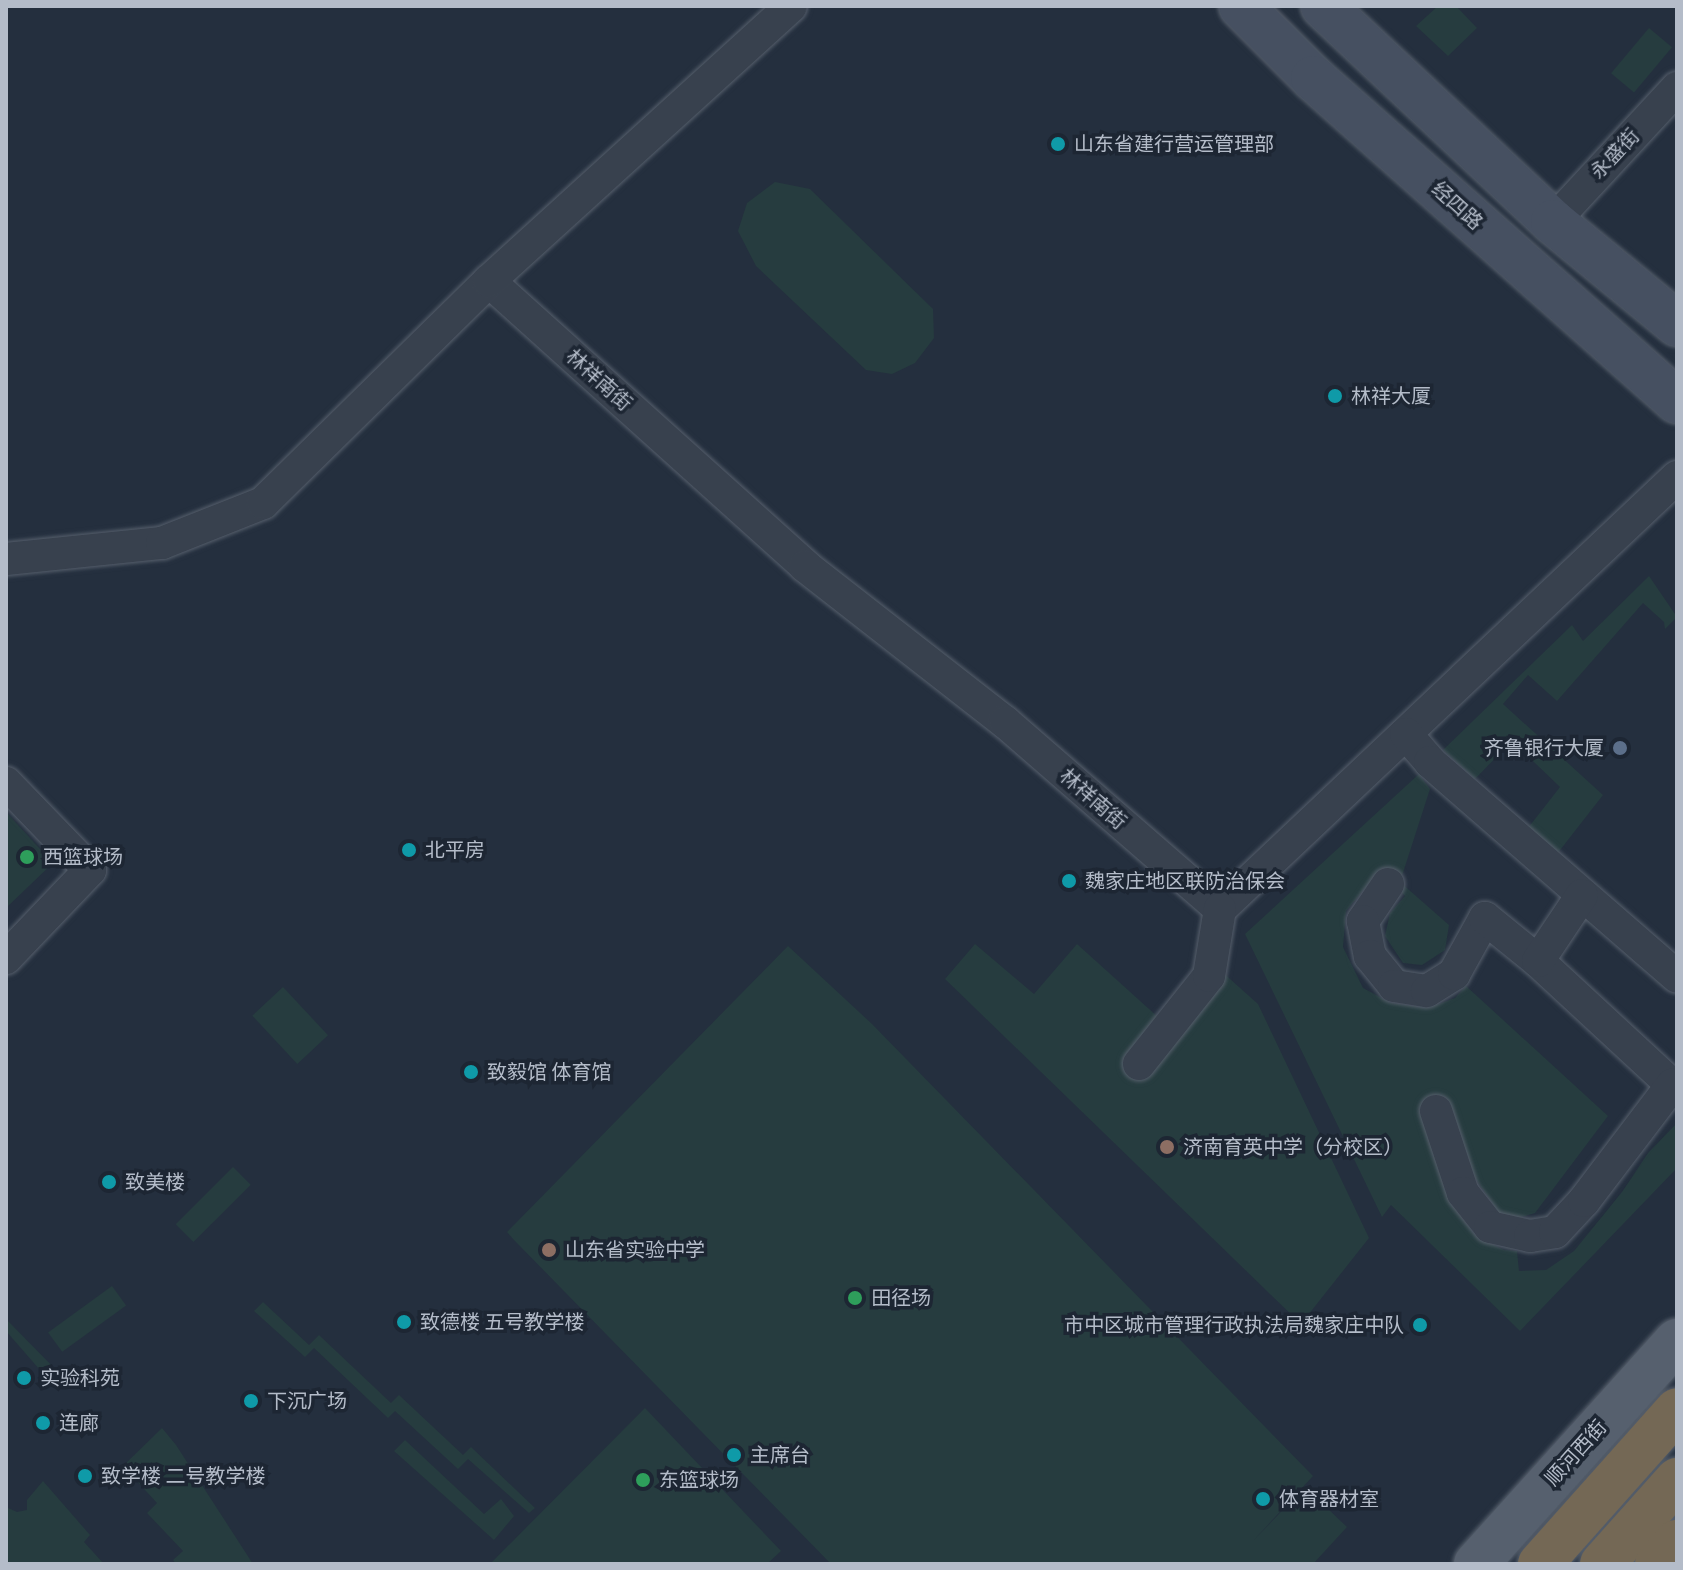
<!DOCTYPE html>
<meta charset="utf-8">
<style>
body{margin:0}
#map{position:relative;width:1683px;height:1570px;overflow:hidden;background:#242f3e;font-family:Signika,"Noto Sans SC",sans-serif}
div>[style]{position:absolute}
.green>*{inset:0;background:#263c3f;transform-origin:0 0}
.stream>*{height:10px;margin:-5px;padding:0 5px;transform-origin:5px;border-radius:5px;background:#394c67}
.roads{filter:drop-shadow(0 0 2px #565f6c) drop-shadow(0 0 2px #565f6c)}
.street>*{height:32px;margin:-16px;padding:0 16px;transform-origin:16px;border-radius:16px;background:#38414e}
.secondary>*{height:44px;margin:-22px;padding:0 22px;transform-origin:22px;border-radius:22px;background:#465061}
.primary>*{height:44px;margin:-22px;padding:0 22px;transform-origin:22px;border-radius:22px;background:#56606e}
.highway>*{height:44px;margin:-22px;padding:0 22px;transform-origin:22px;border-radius:22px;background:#746855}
.dots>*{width:22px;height:22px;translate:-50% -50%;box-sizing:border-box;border:4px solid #1d2633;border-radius:50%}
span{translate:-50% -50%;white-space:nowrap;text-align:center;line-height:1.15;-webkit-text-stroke:7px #1d2633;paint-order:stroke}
.poi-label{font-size:20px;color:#b4bcc9}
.left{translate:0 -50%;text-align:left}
.right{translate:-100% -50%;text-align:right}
.street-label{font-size:20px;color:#b4bcc9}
.frame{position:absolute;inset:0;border:8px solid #b4bcc9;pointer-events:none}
</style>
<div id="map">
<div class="green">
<i style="clip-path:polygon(1438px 6px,1456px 6px,1477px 28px,1448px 56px,1416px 26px)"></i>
<i style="left:1649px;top:28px;width:30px;height:59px;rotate:40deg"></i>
<i style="clip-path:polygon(775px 182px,810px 189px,933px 309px,934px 338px,915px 363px,892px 374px,866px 370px,756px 266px,738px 231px,747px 203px)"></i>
<i style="clip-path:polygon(1649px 576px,1677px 617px,1665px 629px,1664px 622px,1643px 603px,1557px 701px,1528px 675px,1503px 704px,1603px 795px,1557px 854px,1528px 828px,1560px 787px,1512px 741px,1475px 779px,1443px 750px,1572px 625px,1583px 641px)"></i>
<i style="clip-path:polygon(1419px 774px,1430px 789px,1400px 882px,1449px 925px,1445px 950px,1422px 965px,1403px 963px,1385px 936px,1390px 913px,1405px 896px,1382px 868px,1346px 911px,1343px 947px,1363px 988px,1391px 1003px,1428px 1008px,1455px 998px,1466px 986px,1608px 1116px,1535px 1213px,1514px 1219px,1501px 1216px,1475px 1178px,1449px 1101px,1422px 1109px,1458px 1213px,1476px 1236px,1504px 1250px,1517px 1251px,1519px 1271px,1546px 1270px,1574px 1251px,1622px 1192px,1648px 1153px,1677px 1123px,1677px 1168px,1520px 1331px,1391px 1205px,1382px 1217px,1245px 934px)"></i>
<i style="clip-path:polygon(6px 812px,53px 863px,6px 908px)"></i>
<i style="clip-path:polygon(975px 944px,1034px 994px,1077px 944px,1169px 1027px,1211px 962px,1258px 1004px,1369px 1238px,1301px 1324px,945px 979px)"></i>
<i style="clip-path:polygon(788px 946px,872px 1024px,1313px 1476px,1253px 1541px,1305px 1487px,1347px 1527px,1313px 1564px,831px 1564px,514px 1240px,507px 1232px)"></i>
<i style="left:283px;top:987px;width:66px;height:42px;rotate:47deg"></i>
<i style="left:233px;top:1167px;width:25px;height:81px;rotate:45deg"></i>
<i style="left:112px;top:1286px;width:24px;height:79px;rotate:54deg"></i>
<i style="clip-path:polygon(263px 1302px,309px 1345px,319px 1335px,391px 1403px,399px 1395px,463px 1455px,471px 1447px,535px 1508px,529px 1513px,468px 1459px,458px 1469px,395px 1411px,388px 1418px,314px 1348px,305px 1357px,254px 1311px)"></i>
<i style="clip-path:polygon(6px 1319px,62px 1376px,53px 1385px,6px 1331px)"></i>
<i style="clip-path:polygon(645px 1408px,781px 1551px,767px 1564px,490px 1564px)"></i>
<i style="clip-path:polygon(162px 1428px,176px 1445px,253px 1564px,176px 1564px,173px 1560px,183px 1551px,147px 1513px,157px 1503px,123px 1466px)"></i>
<i style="clip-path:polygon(405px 1440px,484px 1514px,501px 1499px,514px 1516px,494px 1540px,394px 1451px)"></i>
<i style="clip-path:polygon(43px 1481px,90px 1535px,84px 1542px,104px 1564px,6px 1564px,6px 1507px,17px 1512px,27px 1510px,27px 1500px)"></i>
</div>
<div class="stream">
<i style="left:1663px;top:1530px;width:21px;rotate:-49deg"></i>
</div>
<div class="roads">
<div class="street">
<i style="left:1553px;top:222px;width:183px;rotate:-47.2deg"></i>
<i style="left:489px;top:281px;width:426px;rotate:42deg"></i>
<i style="left:805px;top:566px;width:254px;rotate:38deg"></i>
<i style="left:1005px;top:722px;width:285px;rotate:41deg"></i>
<i style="left:1220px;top:909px;width:629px;rotate:-43.39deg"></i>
<i style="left:6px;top:559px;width:157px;rotate:-5.9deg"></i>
<i style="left:162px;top:543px;width:109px;rotate:-21.6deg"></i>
<i style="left:263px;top:503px;width:317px;rotate:-44.5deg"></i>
<i style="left:489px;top:281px;width:408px;rotate:-42.3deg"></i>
<i style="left:1406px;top:734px;width:37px;rotate:49deg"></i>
<i style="left:1430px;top:762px;width:327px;rotate:41deg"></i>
<i style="left:6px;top:783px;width:121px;rotate:46deg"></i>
<i style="left:90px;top:870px;width:122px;rotate:133.7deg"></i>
<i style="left:1388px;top:884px;width:45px;rotate:124deg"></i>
<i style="left:1363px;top:921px;width:36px;rotate:79deg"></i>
<i style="left:1370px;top:956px;width:38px;rotate:51deg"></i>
<i style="left:1394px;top:986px;width:33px;rotate:9deg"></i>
<i style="left:1427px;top:991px;width:32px;rotate:-32deg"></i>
<i style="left:1454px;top:974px;width:64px;rotate:-61deg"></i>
<i style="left:1485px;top:918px;width:68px;rotate:39.1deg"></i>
<i style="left:1538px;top:961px;width:183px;rotate:42.8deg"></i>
<i style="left:1672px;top:1085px;width:5px;rotate:-11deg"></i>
<i style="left:1538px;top:961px;width:79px;rotate:-56.3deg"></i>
<i style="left:1139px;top:1064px;width:112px;rotate:-51.5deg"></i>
<i style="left:1209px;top:976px;width:68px;rotate:-80.7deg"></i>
<i style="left:1436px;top:1111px;width:86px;rotate:71.8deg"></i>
<i style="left:1463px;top:1193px;width:43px;rotate:51.5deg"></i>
<i style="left:1490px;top:1227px;width:41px;rotate:12.7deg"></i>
<i style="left:1530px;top:1236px;width:25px;rotate:-9deg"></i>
<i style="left:1555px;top:1232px;width:42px;rotate:-46.9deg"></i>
<i style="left:1584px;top:1201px;width:146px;rotate:-52.8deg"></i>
</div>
<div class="secondary">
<i style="left:1241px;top:6px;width:102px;rotate:45deg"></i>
<i style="left:1313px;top:78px;width:487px;rotate:41.6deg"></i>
<i style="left:1323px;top:6px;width:316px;rotate:43.2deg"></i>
<i style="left:1553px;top:222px;width:161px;rotate:39.4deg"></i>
</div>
<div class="primary">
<i style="left:1476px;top:1564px;width:300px;rotate:-48deg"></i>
</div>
<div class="highway">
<i style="left:1540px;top:1564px;width:206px;rotate:-48.3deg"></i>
<i style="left:1602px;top:1564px;width:113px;rotate:-48.2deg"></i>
<i style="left:1657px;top:1564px;width:30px;rotate:-48deg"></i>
</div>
</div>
<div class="dots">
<i style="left:1058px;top:144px;background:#0f9aa8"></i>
<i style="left:1335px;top:396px;background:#0f9aa8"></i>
<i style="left:1620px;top:748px;background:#5c6f8a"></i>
<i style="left:409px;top:850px;background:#0f9aa8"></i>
<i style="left:27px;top:857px;background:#2e9e5b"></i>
<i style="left:1069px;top:881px;background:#0f9aa8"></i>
<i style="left:471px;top:1072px;background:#0f9aa8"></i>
<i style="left:1167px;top:1147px;background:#8d6e63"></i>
<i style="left:109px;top:1182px;background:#0f9aa8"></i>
<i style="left:549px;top:1250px;background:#8d6e63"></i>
<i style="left:855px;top:1298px;background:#2e9e5b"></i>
<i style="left:404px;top:1322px;background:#0f9aa8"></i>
<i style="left:1420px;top:1325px;background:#0f9aa8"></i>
<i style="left:24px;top:1378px;background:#0f9aa8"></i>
<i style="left:251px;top:1401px;background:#0f9aa8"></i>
<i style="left:43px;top:1423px;background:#0f9aa8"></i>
<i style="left:734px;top:1455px;background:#0f9aa8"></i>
<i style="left:85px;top:1476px;background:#0f9aa8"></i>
<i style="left:643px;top:1480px;background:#2e9e5b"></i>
<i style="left:1263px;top:1499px;background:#0f9aa8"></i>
</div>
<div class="poi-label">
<span class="left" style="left:1074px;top:144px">山东省建行营运管理部</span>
<span class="left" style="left:1351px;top:396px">林祥大厦</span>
<span class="right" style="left:1604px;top:748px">齐鲁银行大厦</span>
<span class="left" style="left:425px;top:850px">北平房</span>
<span class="left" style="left:43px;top:857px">西篮球场</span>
<span class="left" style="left:1085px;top:881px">魏家庄地区联防治保会</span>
<span class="left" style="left:487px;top:1072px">致毅馆 体育馆</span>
<span class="left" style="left:1183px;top:1147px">济南育英中学（分校区）</span>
<span class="left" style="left:125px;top:1182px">致美楼</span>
<span class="left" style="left:565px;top:1250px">山东省实验中学</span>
<span class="left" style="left:871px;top:1298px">田径场</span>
<span class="left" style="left:420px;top:1322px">致德楼 五号教学楼</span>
<span class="right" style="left:1404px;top:1325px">市中区城市管理行政执法局魏家庄中队</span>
<span class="left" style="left:40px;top:1378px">实验科苑</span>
<span class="left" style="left:267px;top:1401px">下沉广场</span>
<span class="left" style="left:59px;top:1423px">连廊</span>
<span class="left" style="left:750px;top:1455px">主席台</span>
<span class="left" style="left:101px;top:1476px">致学楼 二号教学楼</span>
<span class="left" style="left:659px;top:1480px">东篮球场</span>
<span class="left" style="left:1279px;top:1499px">体育器材室</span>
</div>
<div class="street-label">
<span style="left:1615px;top:154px;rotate:-47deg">永盛街</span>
<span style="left:1457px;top:206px;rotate:42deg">经四路</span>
<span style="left:599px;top:380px;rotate:42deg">林祥南街</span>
<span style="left:1093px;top:799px;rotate:41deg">林祥南街</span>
<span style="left:1576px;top:1453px;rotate:-48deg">顺河西街</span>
</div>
<div class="frame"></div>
</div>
